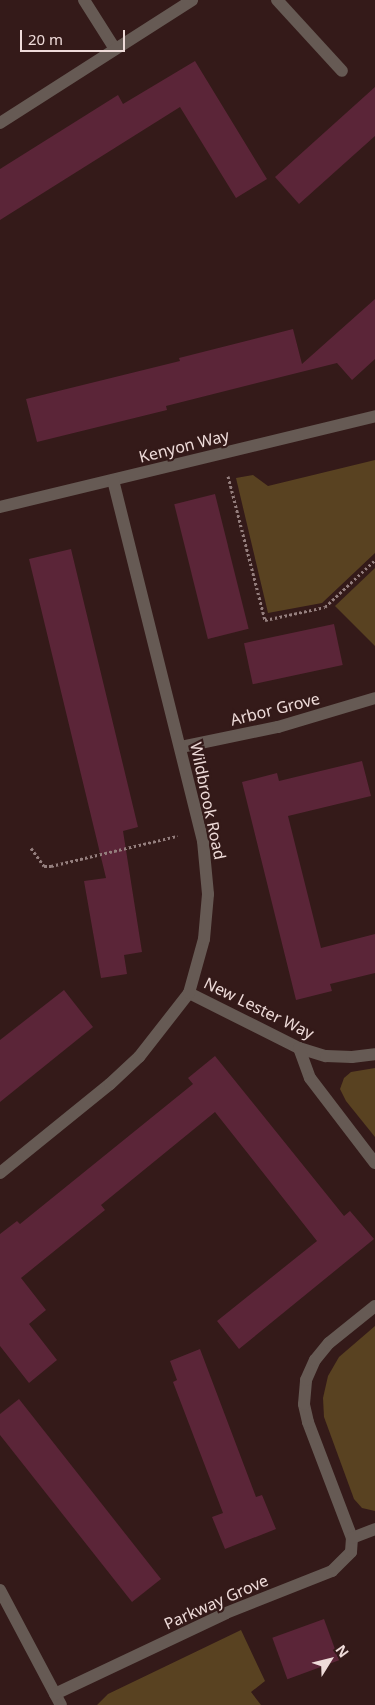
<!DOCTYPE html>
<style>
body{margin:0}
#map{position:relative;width:375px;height:1705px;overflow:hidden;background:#341a19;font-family:"Noto Sans",sans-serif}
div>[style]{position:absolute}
.green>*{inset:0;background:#594221}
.building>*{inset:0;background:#5b2538;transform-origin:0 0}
.path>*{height:3px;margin-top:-1.5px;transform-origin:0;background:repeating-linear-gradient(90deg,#947e7d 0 2.5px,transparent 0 5px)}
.minor>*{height:12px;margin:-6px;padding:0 6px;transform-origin:6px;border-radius:6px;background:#665a54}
span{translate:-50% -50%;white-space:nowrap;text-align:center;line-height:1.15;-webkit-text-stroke:4.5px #341a19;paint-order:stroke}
.street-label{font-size:16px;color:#eedbd9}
.north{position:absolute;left:305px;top:1635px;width:50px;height:50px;-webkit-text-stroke:4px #341a19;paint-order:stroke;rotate:54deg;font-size:14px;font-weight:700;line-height:20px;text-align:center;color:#eedbd9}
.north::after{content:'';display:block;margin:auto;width:18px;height:22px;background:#eedbd9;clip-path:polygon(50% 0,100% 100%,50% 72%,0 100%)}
.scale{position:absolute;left:20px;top:30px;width:105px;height:22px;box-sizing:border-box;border:2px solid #eedbd9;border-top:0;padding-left:6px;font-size:15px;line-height:18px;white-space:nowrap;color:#eedbd9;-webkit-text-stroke:4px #341a19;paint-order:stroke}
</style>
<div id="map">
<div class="green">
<i style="clip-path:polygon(375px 460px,375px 553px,322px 603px,268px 613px,236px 478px,253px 475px,268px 486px)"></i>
<i style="clip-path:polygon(375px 568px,375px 646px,335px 606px)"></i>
<i style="clip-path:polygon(375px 1068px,375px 1137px,346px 1101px,340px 1089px,344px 1078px,351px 1072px)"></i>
<i style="clip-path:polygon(375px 1326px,375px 1511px,362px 1508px,354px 1499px,324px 1417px,323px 1398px,328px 1376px,339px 1357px)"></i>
<i style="clip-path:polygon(241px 1630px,265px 1681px,251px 1692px,261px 1705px,97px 1705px,108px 1694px)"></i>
</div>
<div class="building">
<i style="clip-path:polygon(195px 61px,267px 179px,236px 198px,180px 107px,0 220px,0 169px,118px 95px,123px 104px)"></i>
<i style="clip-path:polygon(375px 87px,375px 136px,299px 204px,275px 177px)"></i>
<i style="clip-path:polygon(375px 299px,375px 359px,352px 380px,337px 363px,166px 406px,167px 410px,37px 442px,26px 399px,180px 361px,179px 358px,293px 329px,302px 364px)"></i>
<i style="left:215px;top:494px;width:139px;height:42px;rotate:76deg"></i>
<i style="clip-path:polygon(71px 549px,138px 827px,123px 831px,142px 952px,124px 955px,127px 974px,101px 978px,84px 881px,106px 878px,29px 559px)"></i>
<i style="left:334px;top:624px;width:42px;height:92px;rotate:78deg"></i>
<i style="clip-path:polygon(362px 761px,371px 796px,288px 816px,321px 948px,375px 934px,375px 973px,330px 984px,332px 991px,296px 1000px,242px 782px,277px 773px,279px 781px)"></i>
<i style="clip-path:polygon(64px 990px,93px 1027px,0 1102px,0 1040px)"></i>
<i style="clip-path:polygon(215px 1056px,344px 1216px,350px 1211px,374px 1239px,239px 1349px,217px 1321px,317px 1241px,215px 1112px,101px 1205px,105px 1210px,21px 1278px,46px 1310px,29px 1324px,57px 1360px,29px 1383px,0 1346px,0 1234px,17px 1221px,20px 1224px,193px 1084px,188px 1078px)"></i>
<i style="clip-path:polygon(200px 1349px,256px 1497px,262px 1495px,276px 1529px,225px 1549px,212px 1517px,223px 1513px,173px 1382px,177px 1380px,170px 1361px)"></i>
<i style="clip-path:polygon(19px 1399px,161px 1579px,132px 1602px,0 1435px,0 1414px)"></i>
<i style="left:324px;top:1619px;width:44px;height:55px;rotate:70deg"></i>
</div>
<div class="path">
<i style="left:228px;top:476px;width:149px;rotate:75.6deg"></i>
<i style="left:265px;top:620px;width:61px;rotate:-12.2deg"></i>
<i style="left:325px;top:607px;width:69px;rotate:-43.2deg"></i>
<i style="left:31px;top:848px;width:22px;rotate:54deg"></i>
<i style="left:44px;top:866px;width:7px"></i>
<i style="left:51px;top:866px;width:130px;rotate:-13.4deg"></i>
</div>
<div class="minor">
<i style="left:84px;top:0;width:58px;rotate:57.7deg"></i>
<i style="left:277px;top:0;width:96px;rotate:47.5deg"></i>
<i style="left:0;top:123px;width:228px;rotate:-32.6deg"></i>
<i style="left:0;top:507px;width:386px;rotate:-13.6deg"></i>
<i style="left:181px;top:747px;width:99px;rotate:-11.7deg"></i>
<i style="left:278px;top:727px;width:101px;rotate:-16.6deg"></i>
<i style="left:189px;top:993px;width:123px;rotate:26.6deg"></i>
<i style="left:299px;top:1048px;width:28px;rotate:17deg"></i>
<i style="left:326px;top:1056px;width:26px;rotate:2deg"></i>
<i style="left:352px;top:1057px;width:23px;rotate:-7deg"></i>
<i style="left:299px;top:1048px;width:32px;rotate:70deg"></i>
<i style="left:310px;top:1078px;width:107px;rotate:52.6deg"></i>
<i style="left:0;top:1173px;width:141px;rotate:-39deg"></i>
<i style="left:110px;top:1084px;width:40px;rotate:-43deg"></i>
<i style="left:139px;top:1057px;width:81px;rotate:-52deg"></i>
<i style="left:189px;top:993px;width:56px;rotate:-74.5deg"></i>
<i style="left:204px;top:939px;width:45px;rotate:-84.9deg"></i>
<i style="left:208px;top:894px;width:53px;rotate:-95.4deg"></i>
<i style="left:203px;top:841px;width:372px;rotate:-104deg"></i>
<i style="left:352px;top:1538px;width:124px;rotate:-110.8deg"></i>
<i style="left:308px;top:1422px;width:18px;rotate:-103deg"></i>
<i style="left:304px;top:1404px;width:24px;rotate:-85deg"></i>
<i style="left:306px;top:1380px;width:22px;rotate:-66deg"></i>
<i style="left:315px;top:1360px;width:22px;rotate:-51deg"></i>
<i style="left:329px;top:1343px;width:59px;rotate:-38.8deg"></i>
<i style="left:0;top:1590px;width:130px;rotate:62.1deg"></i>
<i style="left:55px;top:1694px;width:189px;rotate:-25.3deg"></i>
<i style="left:226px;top:1613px;width:114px;rotate:-21.6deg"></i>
<i style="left:332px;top:1571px;width:27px;rotate:-45deg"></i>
<i style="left:351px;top:1552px;width:14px;rotate:-86deg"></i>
<i style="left:352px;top:1538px;width:25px;rotate:-21deg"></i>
</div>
<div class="street-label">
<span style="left:184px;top:446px;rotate:-14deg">Kenyon Way</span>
<span style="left:275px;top:709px;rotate:-14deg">Arbor Grove</span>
<span style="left:208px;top:801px;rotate:78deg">Wildbrook Road</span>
<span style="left:259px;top:1008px;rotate:26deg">New Lester Way</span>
<span style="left:216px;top:1602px;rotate:-24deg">Parkway Grove</span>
</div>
<div class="north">N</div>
<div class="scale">20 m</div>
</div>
